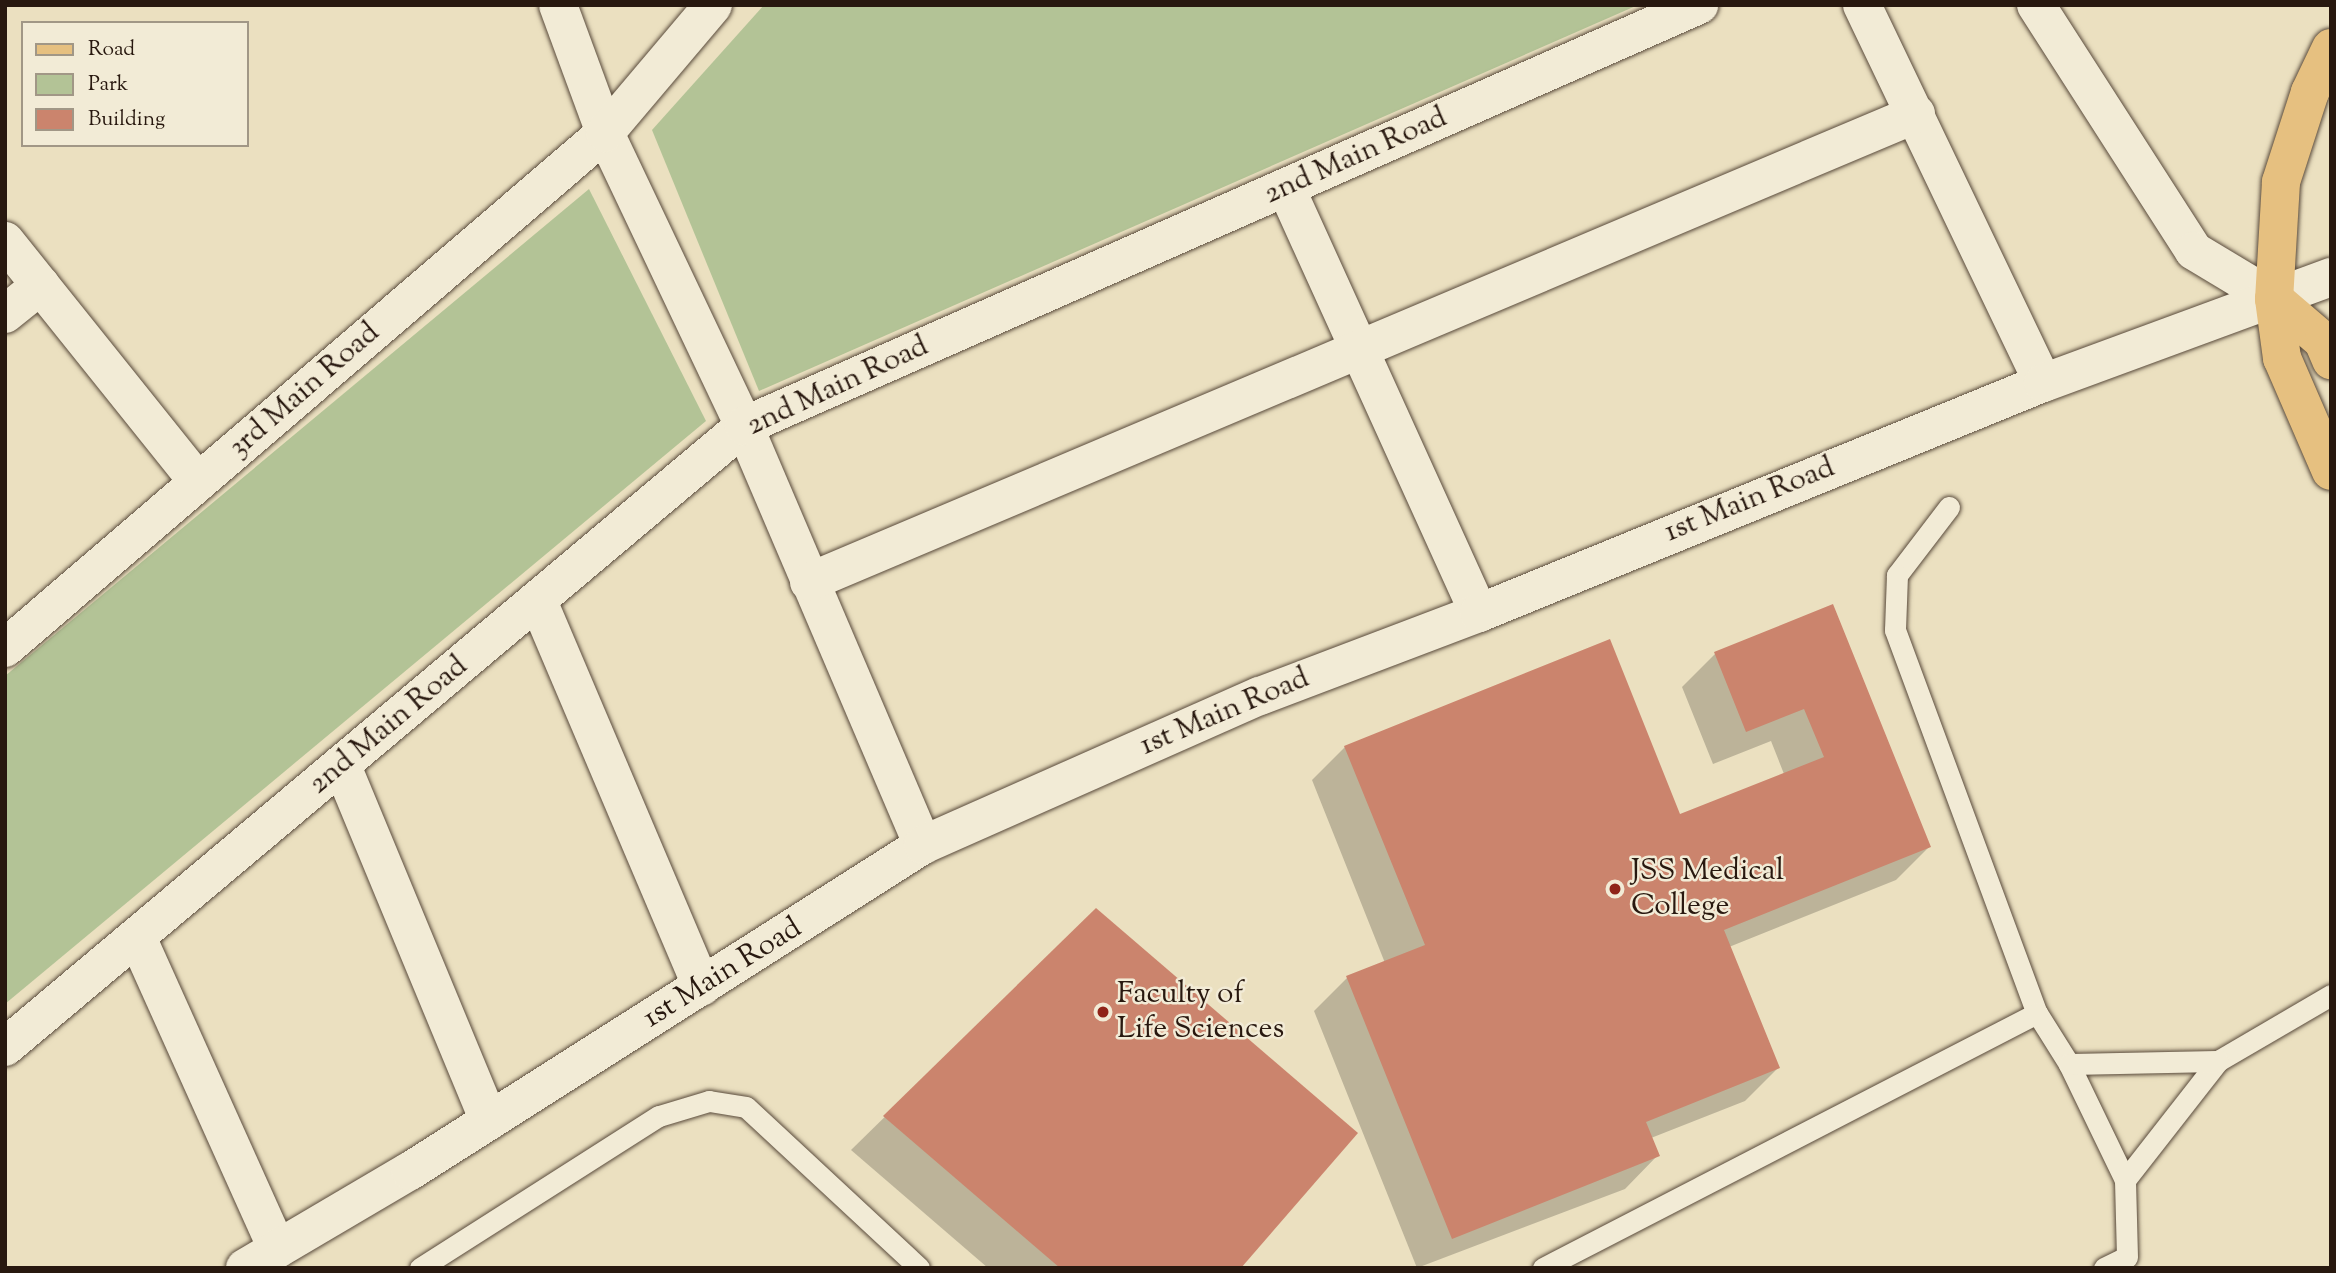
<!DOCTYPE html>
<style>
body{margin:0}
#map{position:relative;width:2336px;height:1273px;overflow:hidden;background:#ebe0c0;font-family:"Sorts Mill Goudy",serif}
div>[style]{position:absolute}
.green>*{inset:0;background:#b3c396}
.shadow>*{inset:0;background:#0003}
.building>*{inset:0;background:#cb846d}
.roads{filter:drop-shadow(0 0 2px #594a3b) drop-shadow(0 0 2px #594a3b)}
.service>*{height:21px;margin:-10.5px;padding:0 10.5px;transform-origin:10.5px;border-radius:10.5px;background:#f2ebd6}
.minor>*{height:38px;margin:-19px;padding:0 19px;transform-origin:19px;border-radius:19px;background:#f2ebd6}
.tertiary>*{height:38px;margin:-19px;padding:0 19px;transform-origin:19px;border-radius:19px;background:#f2ebd6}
.primary>*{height:38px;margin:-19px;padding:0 19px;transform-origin:19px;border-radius:19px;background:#e6c080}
.trunk>*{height:38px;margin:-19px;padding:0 19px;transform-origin:19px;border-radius:19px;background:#e6c080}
.dots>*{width:19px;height:19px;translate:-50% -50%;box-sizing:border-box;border:4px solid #f2ebd6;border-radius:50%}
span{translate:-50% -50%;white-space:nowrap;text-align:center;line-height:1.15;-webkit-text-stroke:5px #f2ebd6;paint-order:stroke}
.street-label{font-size:30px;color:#28180f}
.poi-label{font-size:30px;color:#28180f}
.left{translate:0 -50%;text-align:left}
.frame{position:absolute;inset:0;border:7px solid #28180f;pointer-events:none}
.legend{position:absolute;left:21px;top:21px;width:228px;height:126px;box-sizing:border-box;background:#f2ebd6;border:2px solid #a19786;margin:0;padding:9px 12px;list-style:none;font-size:21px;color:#28180f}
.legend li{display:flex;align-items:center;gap:14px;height:35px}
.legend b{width:35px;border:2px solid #a19786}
</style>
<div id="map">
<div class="green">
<i style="clip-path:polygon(764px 5px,1638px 5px,759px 391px,652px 130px)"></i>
<i style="clip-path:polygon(589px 189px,706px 421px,5px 1004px,5px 676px)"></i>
</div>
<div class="shadow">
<i style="clip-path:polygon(1832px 606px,1929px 847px,1896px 880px,1729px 947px,1778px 1068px,1745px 1101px,1651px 1138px,1658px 1155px,1625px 1189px,1417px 1268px,1314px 1011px,1347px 978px,1385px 963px,1312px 780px,1345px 747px,1679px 816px,1784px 774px,1771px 741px,1713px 764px,1682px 687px,1715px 654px)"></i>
<i style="clip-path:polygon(1096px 910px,1239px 1268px,988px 1268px,851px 1150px)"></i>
</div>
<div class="building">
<i style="clip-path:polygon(1833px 604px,1931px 847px,1724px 930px,1780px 1068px,1646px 1122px,1660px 1156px,1452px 1239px,1346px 976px,1425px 945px,1344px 746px,1610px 639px,1680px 814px,1824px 757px,1804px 709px,1746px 732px,1714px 652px)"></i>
<i style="clip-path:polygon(1096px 908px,1358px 1133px,1241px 1268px,1060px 1268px,883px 1116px)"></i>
</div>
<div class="roads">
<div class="service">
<i style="left:1949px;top:507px;width:86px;rotate:127.4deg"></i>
<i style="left:1897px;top:575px;width:55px;rotate:92.1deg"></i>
<i style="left:1895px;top:630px;width:408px;rotate:69.7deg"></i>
<i style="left:2125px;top:1180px;width:151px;rotate:-52deg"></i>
<i style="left:2218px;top:1061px;width:131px;rotate:-30.3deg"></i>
<i style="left:420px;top:1268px;width:283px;rotate:-32.5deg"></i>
<i style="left:659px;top:1116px;width:52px;rotate:-16.7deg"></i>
<i style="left:709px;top:1101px;width:37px;rotate:9deg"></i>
<i style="left:746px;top:1107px;width:236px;rotate:42.9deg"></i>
<i style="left:1543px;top:1268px;width:556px;rotate:-27.3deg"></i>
<i style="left:2037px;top:1013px;width:60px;rotate:57.9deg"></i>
<i style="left:2104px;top:1268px;width:25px;rotate:-26deg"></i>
<i style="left:2127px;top:1257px;width:77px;rotate:-91.5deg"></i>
<i style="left:2125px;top:1180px;width:129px;rotate:-115.8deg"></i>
<i style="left:2069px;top:1064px;width:149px;rotate:-1.2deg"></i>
</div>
<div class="minor">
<i style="left:558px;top:5px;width:136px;rotate:69.8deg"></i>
<i style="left:605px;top:133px;width:324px;rotate:64.6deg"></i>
<i style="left:744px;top:426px;width:456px;rotate:66.9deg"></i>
<i style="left:1862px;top:5px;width:419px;rotate:64.4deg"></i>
<i style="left:2036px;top:5px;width:292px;rotate:57.3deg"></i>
<i style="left:2194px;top:251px;width:93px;rotate:31deg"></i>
<i style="left:1286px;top:188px;width:467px;rotate:65.6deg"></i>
<i style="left:5px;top:241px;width:309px;rotate:51.3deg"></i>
<i style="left:5px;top:314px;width:46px;rotate:-38.9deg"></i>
<i style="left:809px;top:582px;width:1202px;rotate:-22.92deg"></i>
<i style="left:538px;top:601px;width:419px;rotate:67deg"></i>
<i style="left:5px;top:648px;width:791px;rotate:-40.64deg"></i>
<i style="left:605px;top:133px;width:167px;rotate:-49.8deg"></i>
<i style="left:342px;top:766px;width:384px;rotate:67.5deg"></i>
<i style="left:137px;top:937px;width:342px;rotate:65.8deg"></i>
<i style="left:5px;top:1047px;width:965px;rotate:-40.04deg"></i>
<i style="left:744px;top:426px;width:1044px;rotate:-23.79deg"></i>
</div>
<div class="tertiary">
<i style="left:245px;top:1268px;width:191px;rotate:-30.5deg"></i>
<i style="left:410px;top:1171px;width:608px;rotate:-32.44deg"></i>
<i style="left:923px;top:845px;width:368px;rotate:-23.9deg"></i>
<i style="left:1260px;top:696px;width:234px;rotate:-20.8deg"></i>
<i style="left:1479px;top:613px;width:609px;rotate:-22.19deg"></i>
<i style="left:2043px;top:383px;width:307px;rotate:-20.2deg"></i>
</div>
<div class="primary">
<i style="left:2331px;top:48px;width:49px;rotate:115.5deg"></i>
<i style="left:2310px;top:92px;width:95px;rotate:107.9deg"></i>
<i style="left:2281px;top:182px;width:117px;rotate:93.4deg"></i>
<i style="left:2274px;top:299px;width:65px;rotate:40.6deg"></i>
<i style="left:2323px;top:341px;width:21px;rotate:67deg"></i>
</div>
<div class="trunk">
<i style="left:2274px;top:299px;width:60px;rotate:82.3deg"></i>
<i style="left:2282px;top:358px;width:123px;rotate:66.6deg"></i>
</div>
</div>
<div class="dots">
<i style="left:1615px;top:889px;background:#8f2418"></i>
<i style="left:1103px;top:1012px;background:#8f2418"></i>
</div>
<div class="street-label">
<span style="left:1356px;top:157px;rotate:-24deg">2nd Main Road</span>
<span style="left:838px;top:387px;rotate:-25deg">2nd Main Road</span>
<span style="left:305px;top:391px;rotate:-41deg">3rd Main Road</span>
<span style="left:1750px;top:501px;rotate:-22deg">1st Main Road</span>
<span style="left:1225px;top:713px;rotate:-23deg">1st Main Road</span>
<span style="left:389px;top:726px;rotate:-40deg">2nd Main Road</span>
<span style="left:723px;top:974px;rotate:-32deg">1st Main Road</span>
</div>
<div class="poi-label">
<span class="left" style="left:1631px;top:889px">JSS Medical<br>College</span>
<span class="left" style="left:1117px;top:1012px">Faculty of<br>Life Sciences</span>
</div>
<div class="frame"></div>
<ul class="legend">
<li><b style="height:9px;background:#e6c080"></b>Road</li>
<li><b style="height:19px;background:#b3c396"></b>Park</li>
<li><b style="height:19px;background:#cb846d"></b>Building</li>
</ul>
</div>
